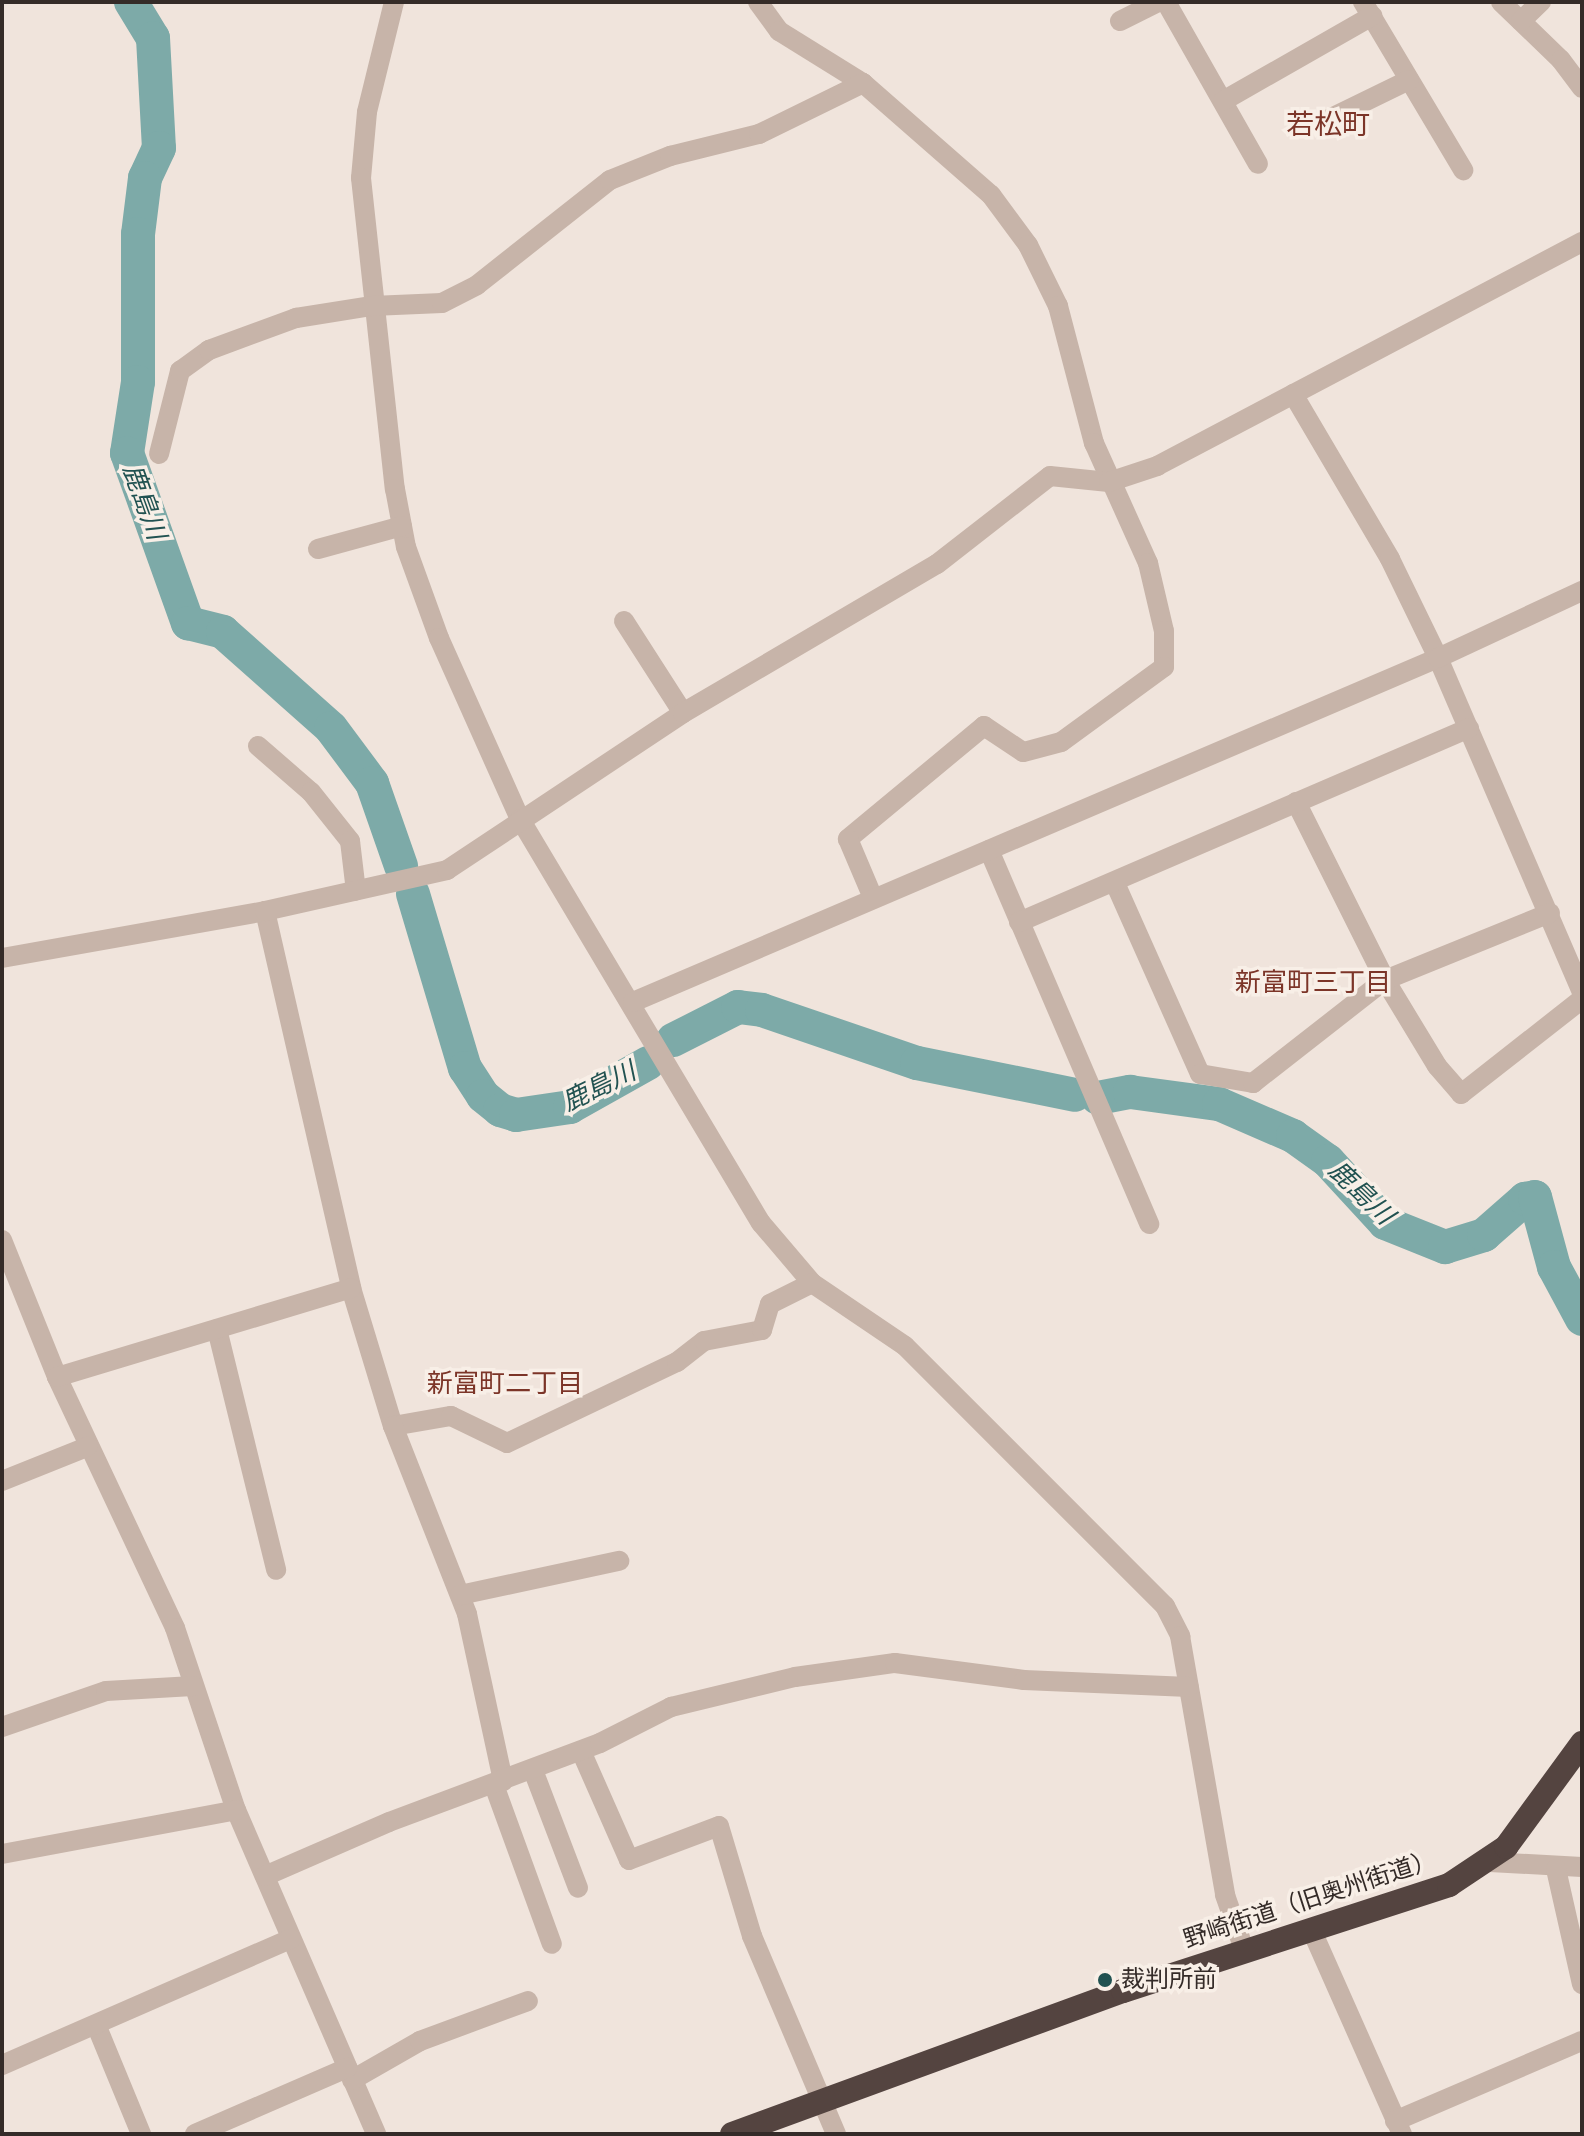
<!DOCTYPE html>
<meta charset="utf-8">
<style>
body{margin:0}
#map{position:relative;width:1584px;height:2136px;overflow:hidden;background:#f0e4dc;font-family:Rubik,"Noto Sans JP",sans-serif}
div>[style]{position:absolute}
.river>*{height:34px;margin:-17px;padding:0 17px;transform-origin:17px;border-radius:17px;background:#7daaa8}
.minor>*{height:20px;margin:-10px;padding:0 10px;transform-origin:10px;border-radius:10px;background:#c7b4a9}
.highway>*{height:24px;margin:-12px;padding:0 12px;transform-origin:12px;border-radius:12px;background:#544440}
.dots>*{width:22px;height:22px;translate:-50% -50%;box-sizing:border-box;border:4px solid #f8efe7;border-radius:50%}
span{translate:-50% -50%;white-space:nowrap;text-align:center;line-height:1.15;-webkit-text-stroke:7px #f8efe7;paint-order:stroke}
.street-label{font-size:24px;color:#342b28}
.poi-label{font-size:24px;color:#342b28}
.left{translate:0 -50%;text-align:left}
.water-label{font-size:26px;color:#215251;font-style:italic}
.neighbourhood-label{font-size:26px;color:#7c3528}
.quarter-label{font-size:28px;color:#7c3528}
.frame{position:absolute;inset:0;border:4px solid #342b28;pointer-events:none}
</style>
<div id="map">
<div class="river">
<i style="left:131px;top:2px;width:42px;rotate:58.6deg"></i>
<i style="left:153px;top:38px;width:110px;rotate:86.9deg"></i>
<i style="left:159px;top:148px;width:33px;rotate:115deg"></i>
<i style="left:145px;top:178px;width:56px;rotate:97.1deg"></i>
<i style="left:138px;top:234px;width:148px;rotate:90deg"></i>
<i style="left:138px;top:382px;width:72px;rotate:98.8deg"></i>
<i style="left:127px;top:453px;width:181px;rotate:70.3deg"></i>
<i style="left:188px;top:623px;width:36px;rotate:14deg"></i>
<i style="left:223px;top:632px;width:144px;rotate:41.6deg"></i>
<i style="left:331px;top:728px;width:69px;rotate:53.3deg"></i>
<i style="left:372px;top:783px;width:88px;rotate:70.7deg"></i>
<i style="left:413px;top:894px;width:182px;rotate:73.4deg"></i>
<i style="left:465px;top:1068px;width:33px;rotate:57deg"></i>
<i style="left:483px;top:1096px;width:22px;rotate:39deg"></i>
<i style="left:500px;top:1110px;width:17px;rotate:17deg"></i>
<i style="left:516px;top:1115px;width:55px;rotate:-8.4deg"></i>
<i style="left:570px;top:1107px;width:90px;rotate:-29.4deg"></i>
<i style="left:673px;top:1040px;width:73px;rotate:-26.9deg"></i>
<i style="left:738px;top:1007px;width:24px;rotate:7deg"></i>
<i style="left:762px;top:1010px;width:164px;rotate:18.9deg"></i>
<i style="left:917px;top:1063px;width:161px;rotate:11.4deg"></i>
<i style="left:1098px;top:1098px;width:33px;rotate:-11deg"></i>
<i style="left:1130px;top:1092px;width:90px;rotate:7.7deg"></i>
<i style="left:1219px;top:1104px;width:81px;rotate:23.4deg"></i>
<i style="left:1293px;top:1136px;width:43px;rotate:35.5deg"></i>
<i style="left:1328px;top:1161px;width:84px;rotate:47.4deg"></i>
<i style="left:1385px;top:1223px;width:65px;rotate:21.8deg"></i>
<i style="left:1445px;top:1247px;width:41px;rotate:-17.1deg"></i>
<i style="left:1484px;top:1235px;width:55px;rotate:-41.3deg"></i>
<i style="left:1525px;top:1199px;width:10px;rotate:-11deg"></i>
<i style="left:1535px;top:1197px;width:73px;rotate:74.8deg"></i>
<i style="left:1554px;top:1267px;width:59px;rotate:61.7deg"></i>
</div>
<div class="minor">
<i style="left:394px;top:2px;width:113px;rotate:103.8deg"></i>
<i style="left:367px;top:112px;width:66px;rotate:95.2deg"></i>
<i style="left:361px;top:178px;width:313px;rotate:83.8deg"></i>
<i style="left:395px;top:489px;width:59px;rotate:79.3deg"></i>
<i style="left:406px;top:547px;width:97px;rotate:70.1deg"></i>
<i style="left:439px;top:638px;width:198px;rotate:65.9deg"></i>
<i style="left:520px;top:819px;width:470px;rotate:59.2deg"></i>
<i style="left:761px;top:1223px;width:79px;rotate:49.6deg"></i>
<i style="left:812px;top:1283px;width:112px;rotate:34.1deg"></i>
<i style="left:905px;top:1346px;width:368px;rotate:45deg"></i>
<i style="left:1165px;top:1606px;width:34px;rotate:63deg"></i>
<i style="left:1180px;top:1636px;width:263px;rotate:80.1deg"></i>
<i style="left:1225px;top:1895px;width:60px;rotate:70.7deg"></i>
<i style="left:758px;top:2px;width:36px;rotate:54deg"></i>
<i style="left:779px;top:31px;width:99px;rotate:31.8deg"></i>
<i style="left:863px;top:83px;width:170px;rotate:41.2deg"></i>
<i style="left:991px;top:195px;width:62px;rotate:53.5deg"></i>
<i style="left:1028px;top:245px;width:68px;rotate:63.8deg"></i>
<i style="left:1058px;top:306px;width:142px;rotate:75.3deg"></i>
<i style="left:1094px;top:443px;width:132px;rotate:65.8deg"></i>
<i style="left:1148px;top:563px;width:70px;rotate:76.8deg"></i>
<i style="left:1164px;top:631px;width:36px;rotate:90deg"></i>
<i style="left:1164px;top:667px;width:127px;rotate:143.9deg"></i>
<i style="left:1061px;top:742px;width:39px;rotate:165deg"></i>
<i style="left:1023px;top:752px;width:47px;rotate:-146.3deg"></i>
<i style="left:984px;top:726px;width:177px;rotate:140.3deg"></i>
<i style="left:848px;top:839px;width:64px;rotate:67deg"></i>
<i style="left:1166px;top:2px;width:186px;rotate:60.4deg"></i>
<i style="left:1363px;top:2px;width:196px;rotate:59.2deg"></i>
<i style="left:1501px;top:2px;width:83px;rotate:44deg"></i>
<i style="left:1561px;top:60px;width:35px;rotate:53deg"></i>
<i style="left:1120px;top:21px;width:42px;rotate:-26.6deg"></i>
<i style="left:1521px;top:21px;width:28px;rotate:-44deg"></i>
<i style="left:1223px;top:101px;width:172px;rotate:-29.7deg"></i>
<i style="left:1329px;top:119px;width:89px;rotate:-26deg"></i>
<i style="left:1293px;top:394px;width:191px;rotate:59.5deg"></i>
<i style="left:1390px;top:559px;width:110px;rotate:64.1deg"></i>
<i style="left:1438px;top:658px;width:364px;rotate:66.7deg"></i>
<i style="left:159px;top:454px;width:86px;rotate:-75.8deg"></i>
<i style="left:180px;top:371px;width:36px;rotate:-36deg"></i>
<i style="left:209px;top:350px;width:93px;rotate:-20.2deg"></i>
<i style="left:296px;top:318px;width:77px;rotate:-9deg"></i>
<i style="left:372px;top:306px;width:70px;rotate:-2.5deg"></i>
<i style="left:442px;top:303px;width:39px;rotate:-27deg"></i>
<i style="left:477px;top:285px;width:169px;rotate:-38.3deg"></i>
<i style="left:610px;top:180px;width:65px;rotate:-21.8deg"></i>
<i style="left:670px;top:156px;width:92px;rotate:-13.9deg"></i>
<i style="left:759px;top:134px;width:116px;rotate:-26.1deg"></i>
<i style="left:318px;top:549px;width:87px;rotate:-15.3deg"></i>
<i style="left:624px;top:621px;width:109px;rotate:57.3deg"></i>
<i style="left:258px;top:746px;width:70px;rotate:41deg"></i>
<i style="left:311px;top:792px;width:63px;rotate:51.5deg"></i>
<i style="left:350px;top:841px;width:50px;rotate:83.2deg"></i>
<i style="left:1296px;top:802px;width:199px;rotate:63.4deg"></i>
<i style="left:1385px;top:980px;width:100px;rotate:58.8deg"></i>
<i style="left:1437px;top:1066px;width:37px;rotate:49deg"></i>
<i style="left:1461px;top:1094px;width:154px;rotate:-38.1deg"></i>
<i style="left:989px;top:850px;width:407px;rotate:66.8deg"></i>
<i style="left:1115px;top:883px;width:209px;rotate:66deg"></i>
<i style="left:1200px;top:1074px;width:54px;rotate:9.6deg"></i>
<i style="left:1253px;top:1083px;width:167px;rotate:-38deg"></i>
<i style="left:1385px;top:980px;width:178px;rotate:-22.1deg"></i>
<i style="left:265px;top:911px;width:387px;rotate:77.1deg"></i>
<i style="left:351px;top:1288px;width:144px;rotate:73.1deg"></i>
<i style="left:393px;top:1426px;width:59px;rotate:-9.8deg"></i>
<i style="left:451px;top:1416px;width:62px;rotate:25.7deg"></i>
<i style="left:507px;top:1443px;width:188px;rotate:-25.5deg"></i>
<i style="left:677px;top:1362px;width:34px;rotate:-38deg"></i>
<i style="left:704px;top:1341px;width:59px;rotate:-10.7deg"></i>
<i style="left:762px;top:1330px;width:27px;rotate:-73deg"></i>
<i style="left:770px;top:1304px;width:47px;rotate:-26.6deg"></i>
<i style="left:1019px;top:922px;width:490px;rotate:-23.3deg"></i>
<i style="left:2px;top:958px;width:267px;rotate:-10.1deg"></i>
<i style="left:265px;top:911px;width:187px;rotate:-12.7deg"></i>
<i style="left:447px;top:870px;width:283px;rotate:-33.6deg"></i>
<i style="left:683px;top:713px;width:294px;rotate:-30.4deg"></i>
<i style="left:937px;top:564px;width:143px;rotate:-37.9deg"></i>
<i style="left:1050px;top:476px;width:59px;rotate:5.8deg"></i>
<i style="left:1109px;top:482px;width:51px;rotate:-18.4deg"></i>
<i style="left:1157px;top:466px;width:480px;rotate:-27.8deg"></i>
<i style="left:633px;top:1002px;width:875px;rotate:-23.14deg"></i>
<i style="left:1438px;top:658px;width:159px;rotate:-25deg"></i>
<i style="left:2px;top:1240px;width:148px;rotate:68.1deg"></i>
<i style="left:57px;top:1377px;width:277px;rotate:64.8deg"></i>
<i style="left:175px;top:1628px;width:192px;rotate:71.5deg"></i>
<i style="left:236px;top:1810px;width:353px;rotate:66.6deg"></i>
<i style="left:217px;top:1329px;width:248px;rotate:76.2deg"></i>
<i style="left:57px;top:1377px;width:307px;rotate:-16.8deg"></i>
<i style="left:393px;top:1426px;width:202px;rotate:68.5deg"></i>
<i style="left:467px;top:1614px;width:171px;rotate:77.8deg"></i>
<i style="left:2px;top:1481px;width:92px;rotate:-21.8deg"></i>
<i style="left:460px;top:1595px;width:163px;rotate:-12.1deg"></i>
<i style="left:2px;top:1727px;width:110px;rotate:-19.1deg"></i>
<i style="left:106px;top:1691px;width:87px;rotate:-3.3deg"></i>
<i style="left:581px;top:1751px;width:119px;rotate:66.2deg"></i>
<i style="left:629px;top:1860px;width:96px;rotate:-20.7deg"></i>
<i style="left:719px;top:1826px;width:115px;rotate:73.3deg"></i>
<i style="left:752px;top:1936px;width:215px;rotate:67deg"></i>
<i style="left:533px;top:1770px;width:126px;rotate:69.1deg"></i>
<i style="left:494px;top:1785px;width:169px;rotate:70deg"></i>
<i style="left:2px;top:1854px;width:238px;rotate:-10.6deg"></i>
<i style="left:1490px;top:1862px;width:92px;rotate:3.1deg"></i>
<i style="left:1556px;top:1869px;width:118px;rotate:77.3deg"></i>
<i style="left:265px;top:1876px;width:135px;rotate:-23.5deg"></i>
<i style="left:389px;top:1822px;width:225px;rotate:-20.5deg"></i>
<i style="left:600px;top:1743px;width:80px;rotate:-26.9deg"></i>
<i style="left:671px;top:1707px;width:128px;rotate:-13.6deg"></i>
<i style="left:795px;top:1677px;width:101px;rotate:-8deg"></i>
<i style="left:895px;top:1663px;width:130px;rotate:7.5deg"></i>
<i style="left:1024px;top:1680px;width:165px;rotate:2.4deg"></i>
<i style="left:1312px;top:1931px;width:222px;rotate:66.1deg"></i>
<i style="left:97px;top:2027px;width:116px;rotate:67.6deg"></i>
<i style="left:2px;top:2065px;width:315px;rotate:-23.6deg"></i>
<i style="left:352px;top:2080px;width:78px;rotate:-29.8deg"></i>
<i style="left:420px;top:2041px;width:115px;rotate:-20.3deg"></i>
<i style="left:1395px;top:2121px;width:203px;rotate:-23.2deg"></i>
<i style="left:195px;top:2134px;width:166px;rotate:-23.5deg"></i>
</div>
<div class="highway">
<i style="left:732px;top:2134px;width:416px;rotate:-20.1deg"></i>
<i style="left:1123px;top:1991px;width:343px;rotate:-18deg"></i>
<i style="left:1449px;top:1885px;width:69px;rotate:-33.7deg"></i>
<i style="left:1506px;top:1847px;width:129px;rotate:-53.8deg"></i>
</div>
<div class="dots">
<i style="left:1105px;top:1980px;background:#215251"></i>
</div>
<div class="street-label">
<span style="left:1310px;top:1900px;rotate:-18deg">野崎街道（旧奥州街道）</span>
</div>
<div class="poi-label">
<span class="left" style="left:1121px;top:1980px">裁判所前</span>
</div>
<div class="water-label">
<span style="left:144px;top:502px;rotate:70deg">鹿島川</span>
<span style="left:599px;top:1087px;rotate:-26deg">鹿島川</span>
<span style="left:1361px;top:1193px;rotate:44deg">鹿島川</span>
</div>
<div class="neighbourhood-label">
<span style="left:1313px;top:983px">新富町三丁目</span>
<span style="left:505px;top:1384px">新富町二丁目</span>
</div>
<div class="quarter-label">
<span style="left:1328px;top:125px">若松町</span>
</div>
<div class="frame"></div>
</div>
